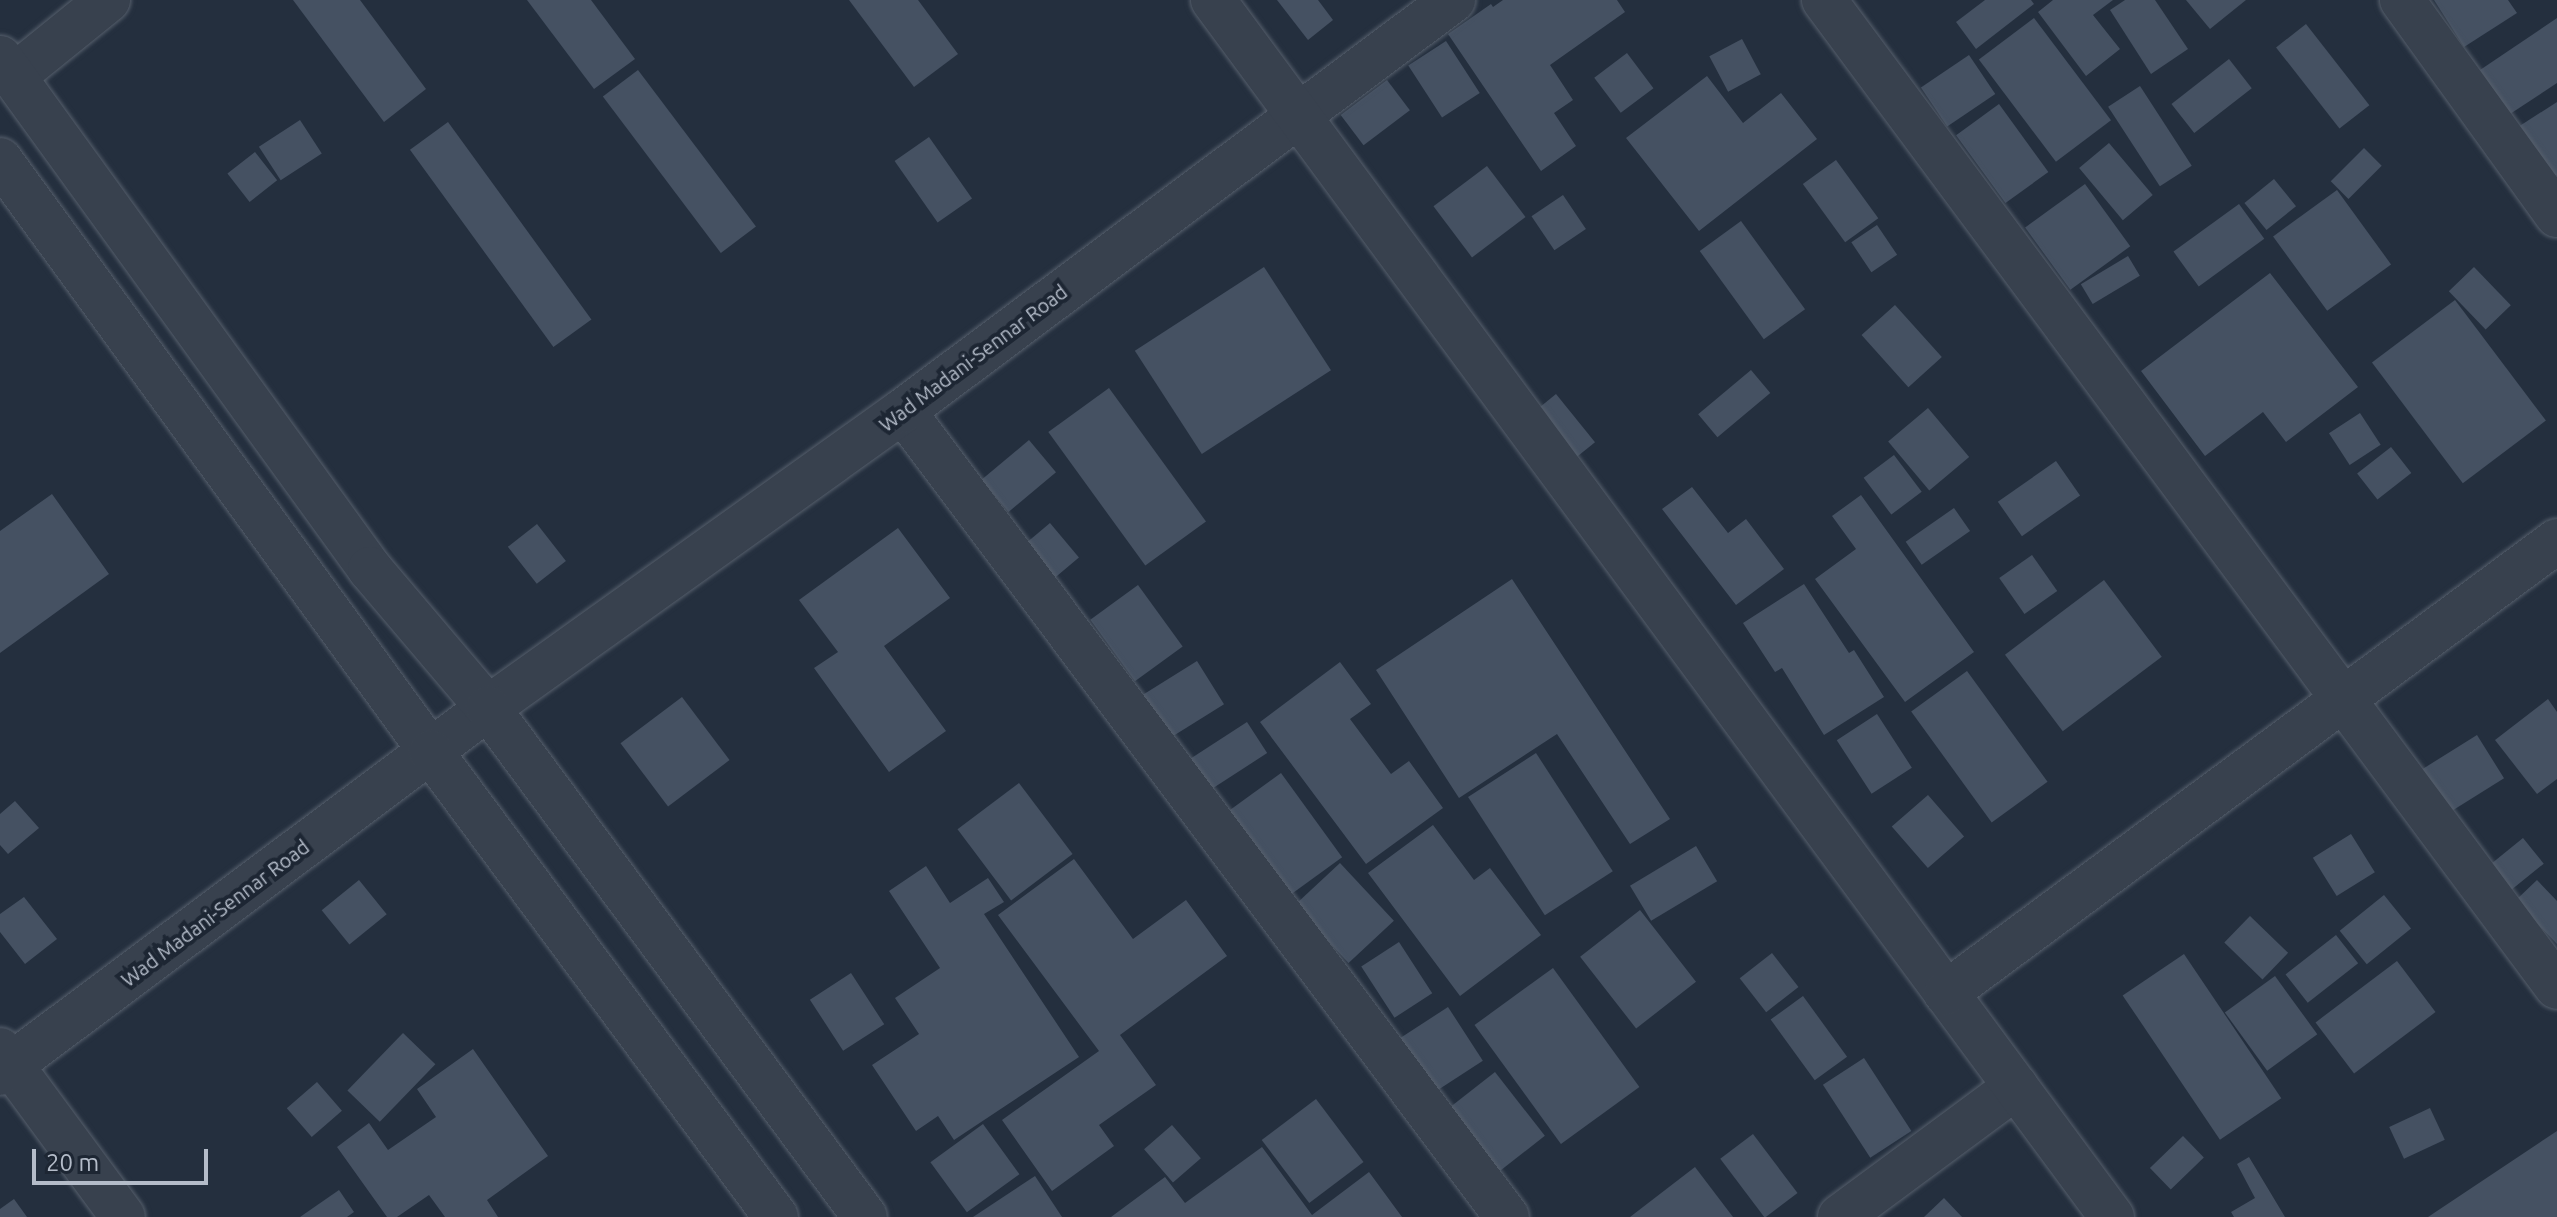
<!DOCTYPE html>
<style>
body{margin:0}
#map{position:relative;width:2557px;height:1217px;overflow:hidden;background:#242f3e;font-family:Ubuntu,sans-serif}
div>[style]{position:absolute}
.building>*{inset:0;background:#455162;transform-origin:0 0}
.roads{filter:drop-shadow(0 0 2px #565f6c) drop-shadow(0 0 2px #565f6c)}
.minor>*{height:44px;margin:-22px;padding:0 22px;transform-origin:22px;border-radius:22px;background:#38414e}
.tertiary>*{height:44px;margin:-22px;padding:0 22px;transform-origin:22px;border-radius:22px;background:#38414e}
span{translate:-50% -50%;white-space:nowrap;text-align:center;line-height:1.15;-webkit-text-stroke:8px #1d2633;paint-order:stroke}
.street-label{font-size:20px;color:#b4bcc9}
.scale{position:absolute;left:32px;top:1149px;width:176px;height:36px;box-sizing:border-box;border:4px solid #b4bcc9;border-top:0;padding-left:10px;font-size:24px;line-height:28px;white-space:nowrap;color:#b4bcc9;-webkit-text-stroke:6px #1d2633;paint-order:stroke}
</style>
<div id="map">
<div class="building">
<i style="clip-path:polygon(293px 0,360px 0,426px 89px,384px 122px)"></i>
<i style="clip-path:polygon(527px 0,591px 0,635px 59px,594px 89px)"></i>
<i style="clip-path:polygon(849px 0,918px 0,958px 54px,914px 87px)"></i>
<i style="clip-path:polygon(1277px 0,1318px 0,1333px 20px,1308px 40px)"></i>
<i style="clip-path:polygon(1503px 0,1617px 0,1625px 12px,1550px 65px,1573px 100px,1554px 113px,1576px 146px,1541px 171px,1448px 34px,1491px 4px,1493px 7px)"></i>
<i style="clip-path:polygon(1985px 0,2031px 0,2034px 4px,1976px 49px,1956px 22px)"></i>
<i style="clip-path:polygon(2053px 0,2113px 0,2093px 15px,2120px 49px,2086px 76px,2038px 12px)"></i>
<i style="clip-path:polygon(2125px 0,2155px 0,2188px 49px,2151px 74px,2110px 10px)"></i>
<i style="clip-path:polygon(2186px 0,2246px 0,2210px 29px)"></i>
<i style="clip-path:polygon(2434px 0,2508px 0,2517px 13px,2464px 47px)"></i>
<i style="left:2034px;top:18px;width:128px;height:69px;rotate:53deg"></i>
<i style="clip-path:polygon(2557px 18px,2557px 83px,2510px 114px,2480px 70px)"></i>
<i style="left:2306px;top:24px;width:103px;height:38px;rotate:52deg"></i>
<i style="left:1742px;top:39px;width:40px;height:37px;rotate:62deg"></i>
<i style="left:1446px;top:41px;width:62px;height:45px;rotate:57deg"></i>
<i style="left:1627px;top:53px;width:44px;height:41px;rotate:53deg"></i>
<i style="left:1969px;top:55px;width:47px;height:58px;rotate:56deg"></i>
<i style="left:2229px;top:59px;width:37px;height:73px;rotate:52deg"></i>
<i style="left:638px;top:70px;width:196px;height:44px;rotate:53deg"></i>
<i style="clip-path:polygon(1707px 76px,1743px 123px,1781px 93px,1817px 139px,1699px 231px,1626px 138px)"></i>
<i style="left:1387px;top:80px;width:38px;height:58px;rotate:53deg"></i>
<i style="left:2140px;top:86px;width:95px;height:38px;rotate:57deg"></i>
<i style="clip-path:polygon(2557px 102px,2557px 175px,2552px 178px,2518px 127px)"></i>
<i style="left:1999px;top:104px;width:84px;height:53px;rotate:54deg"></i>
<i style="left:300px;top:120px;width:40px;height:49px;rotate:57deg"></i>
<i style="left:448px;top:122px;width:244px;height:47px;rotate:54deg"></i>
<i style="left:929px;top:137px;width:75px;height:42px;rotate:55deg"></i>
<i style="left:2109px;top:143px;width:68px;height:39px;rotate:50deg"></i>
<i style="left:2364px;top:148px;width:25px;height:47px;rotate:45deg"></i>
<i style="left:255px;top:152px;width:36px;height:35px;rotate:52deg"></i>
<i style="left:1836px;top:160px;width:72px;height:41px;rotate:54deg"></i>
<i style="left:1487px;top:166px;width:64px;height:67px;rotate:53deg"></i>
<i style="left:2274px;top:179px;width:35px;height:38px;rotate:51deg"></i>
<i style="left:2085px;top:184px;width:77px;height:74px;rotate:54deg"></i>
<i style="left:2337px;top:190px;width:92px;height:79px;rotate:54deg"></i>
<i style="left:1563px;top:195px;width:41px;height:38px;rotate:56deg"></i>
<i style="left:2239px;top:204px;width:43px;height:81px;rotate:54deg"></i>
<i style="left:1741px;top:221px;width:109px;height:51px;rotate:54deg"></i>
<i style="left:1877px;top:225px;width:36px;height:31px;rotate:56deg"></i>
<i style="left:2128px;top:256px;width:23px;height:55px;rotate:59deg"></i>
<i style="left:1264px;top:267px;width:123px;height:154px;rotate:57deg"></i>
<i style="left:2474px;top:267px;width:53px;height:35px;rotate:46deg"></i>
<i style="clip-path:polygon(2270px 273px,2358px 387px,2286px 442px,2263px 412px,2205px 456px,2141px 371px)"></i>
<i style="left:2455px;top:300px;width:151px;height:104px;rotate:53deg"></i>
<i style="left:1895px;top:305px;width:70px;height:45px;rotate:48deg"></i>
<i style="left:1751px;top:370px;width:30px;height:69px;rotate:50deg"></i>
<i style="left:1109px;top:388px;width:165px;height:75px;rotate:54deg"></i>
<i style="left:1556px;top:394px;width:62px;height:30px;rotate:51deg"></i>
<i style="left:1928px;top:408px;width:64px;height:52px;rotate:50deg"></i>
<i style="left:2360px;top:413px;width:38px;height:37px;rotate:57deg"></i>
<i style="left:1029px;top:440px;width:42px;height:62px;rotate:50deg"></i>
<i style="left:2391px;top:447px;width:33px;height:43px;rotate:52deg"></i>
<i style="left:1894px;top:455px;width:46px;height:38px;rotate:53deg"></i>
<i style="left:2056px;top:461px;width:42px;height:71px;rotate:55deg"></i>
<i style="clip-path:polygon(1692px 487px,1728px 533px,1746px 519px,1784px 569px,1736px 605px,1662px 509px)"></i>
<i style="clip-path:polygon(52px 494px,109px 574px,0 653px,0 531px)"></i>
<i style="clip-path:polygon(1861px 495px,1974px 652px,1905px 702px,1815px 579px,1856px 549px,1832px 516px)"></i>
<i style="left:1954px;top:508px;width:28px;height:59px;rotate:55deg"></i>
<i style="left:1050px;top:523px;width:45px;height:33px;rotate:50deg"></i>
<i style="left:537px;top:524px;width:47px;height:37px;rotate:52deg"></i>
<i style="clip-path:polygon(898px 528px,950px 598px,884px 646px,946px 731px,889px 772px,814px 668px,838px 652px,799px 600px)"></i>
<i style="left:2032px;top:555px;width:44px;height:40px;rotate:55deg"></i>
<i style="clip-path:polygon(1512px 579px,1670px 819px,1630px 844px,1557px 734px,1459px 798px,1376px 670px)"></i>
<i style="left:2104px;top:580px;width:96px;height:124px;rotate:53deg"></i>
<i style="clip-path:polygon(1804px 584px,1849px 653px,1854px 650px,1884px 697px,1824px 735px,1782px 668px,1775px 672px,1743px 623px)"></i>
<i style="left:1138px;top:585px;width:76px;height:59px;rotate:54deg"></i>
<i style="left:1197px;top:661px;width:51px;height:68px;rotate:58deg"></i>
<i style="clip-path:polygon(1340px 662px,1371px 704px,1350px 719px,1391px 774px,1409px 761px,1443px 808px,1366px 864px,1260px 722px)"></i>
<i style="left:1967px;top:671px;width:137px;height:69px;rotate:54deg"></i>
<i style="left:682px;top:697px;width:79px;height:77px;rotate:53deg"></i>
<i style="clip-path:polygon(2548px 699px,2557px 712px,2557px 779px,2537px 794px,2495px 740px)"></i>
<i style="left:1877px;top:714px;width:64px;height:48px;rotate:57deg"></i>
<i style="left:1247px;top:722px;width:37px;height:74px;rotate:57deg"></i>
<i style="left:2477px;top:735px;width:51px;height:65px;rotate:58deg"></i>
<i style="left:1536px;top:753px;width:141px;height:81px;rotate:57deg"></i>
<i style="left:1281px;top:773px;width:104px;height:72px;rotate:54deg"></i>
<i style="left:1019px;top:783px;width:89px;height:77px;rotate:53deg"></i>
<i style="left:1928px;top:795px;width:55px;height:48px;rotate:49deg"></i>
<i style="clip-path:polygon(15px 801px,39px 828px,8px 854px,0 845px,0 814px)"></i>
<i style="clip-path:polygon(1433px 825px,1474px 880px,1490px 868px,1541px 935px,1460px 996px,1368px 873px)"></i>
<i style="left:2351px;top:834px;width:45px;height:45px;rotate:58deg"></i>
<i style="left:2523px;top:838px;width:33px;height:44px;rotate:51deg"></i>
<i style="left:1696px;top:846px;width:41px;height:77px;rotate:59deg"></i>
<i style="clip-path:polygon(1074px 859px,1133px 939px,1186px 900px,1227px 956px,1120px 1035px,1156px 1085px,1099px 1125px,1114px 1146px,1052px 1191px,1002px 1120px,1099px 1051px,998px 915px)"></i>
<i style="left:1340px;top:863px;width:79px;height:62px;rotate:47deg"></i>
<i style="clip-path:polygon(926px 866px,950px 903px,988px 878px,1004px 902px,984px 914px,1079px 1057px,954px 1140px,938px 1116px,916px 1131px,872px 1065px,919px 1034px,895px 998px,940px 968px,889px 891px)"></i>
<i style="left:359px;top:880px;width:44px;height:48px;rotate:51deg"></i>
<i style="clip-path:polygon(2537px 880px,2557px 901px,2557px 944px,2515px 901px)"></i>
<i style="left:2384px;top:895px;width:43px;height:57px;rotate:51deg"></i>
<i style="clip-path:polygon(24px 897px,57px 939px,25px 964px,0 932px,0 914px)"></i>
<i style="left:1640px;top:910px;width:91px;height:76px;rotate:52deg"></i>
<i style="left:2250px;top:916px;width:53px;height:37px;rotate:44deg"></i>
<i style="left:2336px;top:935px;width:36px;height:64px;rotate:52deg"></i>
<i style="left:1399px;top:942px;width:61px;height:45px;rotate:57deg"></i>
<i style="left:1772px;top:953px;width:43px;height:41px;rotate:52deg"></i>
<i style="left:2184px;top:954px;width:174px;height:74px;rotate:56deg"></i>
<i style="left:2397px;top:961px;width:64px;height:102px;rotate:53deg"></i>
<i style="left:1553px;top:968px;width:147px;height:97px;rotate:54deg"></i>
<i style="left:851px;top:973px;width:61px;height:49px;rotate:57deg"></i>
<i style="left:2275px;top:976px;width:72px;height:62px;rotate:54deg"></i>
<i style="left:1803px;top:996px;width:75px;height:40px;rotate:54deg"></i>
<i style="left:1448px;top:1007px;width:64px;height:61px;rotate:57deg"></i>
<i style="left:403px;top:1033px;width:45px;height:80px;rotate:44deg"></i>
<i style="clip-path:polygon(473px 1049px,548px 1156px,487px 1200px,498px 1217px,445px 1217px,429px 1195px,397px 1217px,387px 1217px,337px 1147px,369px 1123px,388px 1150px,436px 1117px,417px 1089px)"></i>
<i style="left:1864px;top:1058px;width:87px;height:49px;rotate:57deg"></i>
<i style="left:1495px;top:1072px;width:81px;height:62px;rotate:52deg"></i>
<i style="left:317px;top:1082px;width:38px;height:40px;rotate:49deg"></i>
<i style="left:1316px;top:1099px;width:79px;height:68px;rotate:53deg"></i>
<i style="left:2430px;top:1108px;width:35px;height:45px;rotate:65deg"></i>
<i style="left:983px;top:1124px;width:62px;height:65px;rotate:54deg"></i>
<i style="left:1172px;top:1125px;width:44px;height:37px;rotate:49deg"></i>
<i style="clip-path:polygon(2557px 1131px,2557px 1217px,2428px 1217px)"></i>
<i style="left:1753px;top:1134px;width:74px;height:41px;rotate:53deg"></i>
<i style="left:2183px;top:1136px;width:30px;height:46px;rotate:46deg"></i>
<i style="clip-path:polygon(1262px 1147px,1312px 1215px,1369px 1172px,1402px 1217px,1111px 1217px,1165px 1177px,1185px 1203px)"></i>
<i style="clip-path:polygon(2249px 1157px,2285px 1217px,2234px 1217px,2231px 1212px,2255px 1198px,2237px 1164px)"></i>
<i style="clip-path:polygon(1695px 1167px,1733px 1217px,1630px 1217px)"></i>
<i style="clip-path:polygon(1035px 1176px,1062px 1217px,973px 1217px)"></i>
<i style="clip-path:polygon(339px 1190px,354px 1212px,347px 1217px,300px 1217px)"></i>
<i style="clip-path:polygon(1944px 1198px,1962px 1217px,1924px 1217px)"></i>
<i style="clip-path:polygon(14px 1199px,27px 1217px,0 1217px,0 1209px)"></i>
</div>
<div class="roads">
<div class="minor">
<i style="left:1824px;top:0;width:1229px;rotate:53.4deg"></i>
<i style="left:2402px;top:0;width:265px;rotate:54.2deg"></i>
<i style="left:14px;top:76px;width:121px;rotate:-39deg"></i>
<i style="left:903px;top:411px;width:1007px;rotate:53.15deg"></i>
<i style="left:0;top:1050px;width:207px;rotate:53.6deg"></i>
<i style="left:0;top:1073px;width:609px;rotate:-36.79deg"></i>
<i style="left:488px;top:708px;width:510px;rotate:-35.59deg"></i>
<i style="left:903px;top:411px;width:687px;rotate:-36.77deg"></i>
<i style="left:1840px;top:1217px;width:219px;rotate:-36.5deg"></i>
</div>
<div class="tertiary">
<i style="left:1213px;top:0;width:1513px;rotate:53.55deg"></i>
<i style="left:0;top:58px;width:631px;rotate:54.09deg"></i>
<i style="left:370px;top:569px;width:182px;rotate:49.7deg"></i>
<i style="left:488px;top:708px;width:633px;rotate:53.47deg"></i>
<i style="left:0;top:160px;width:732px;rotate:53.94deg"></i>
<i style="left:431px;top:752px;width:579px;rotate:53.43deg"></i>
<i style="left:1946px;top:993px;width:760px;rotate:-36.49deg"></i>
</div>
</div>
<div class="street-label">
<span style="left:973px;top:358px;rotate:-37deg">Wad Madani-Sennar Road</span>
<span style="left:215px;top:913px;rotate:-37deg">Wad Madani-Sennar Road</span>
</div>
<div class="scale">20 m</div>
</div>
